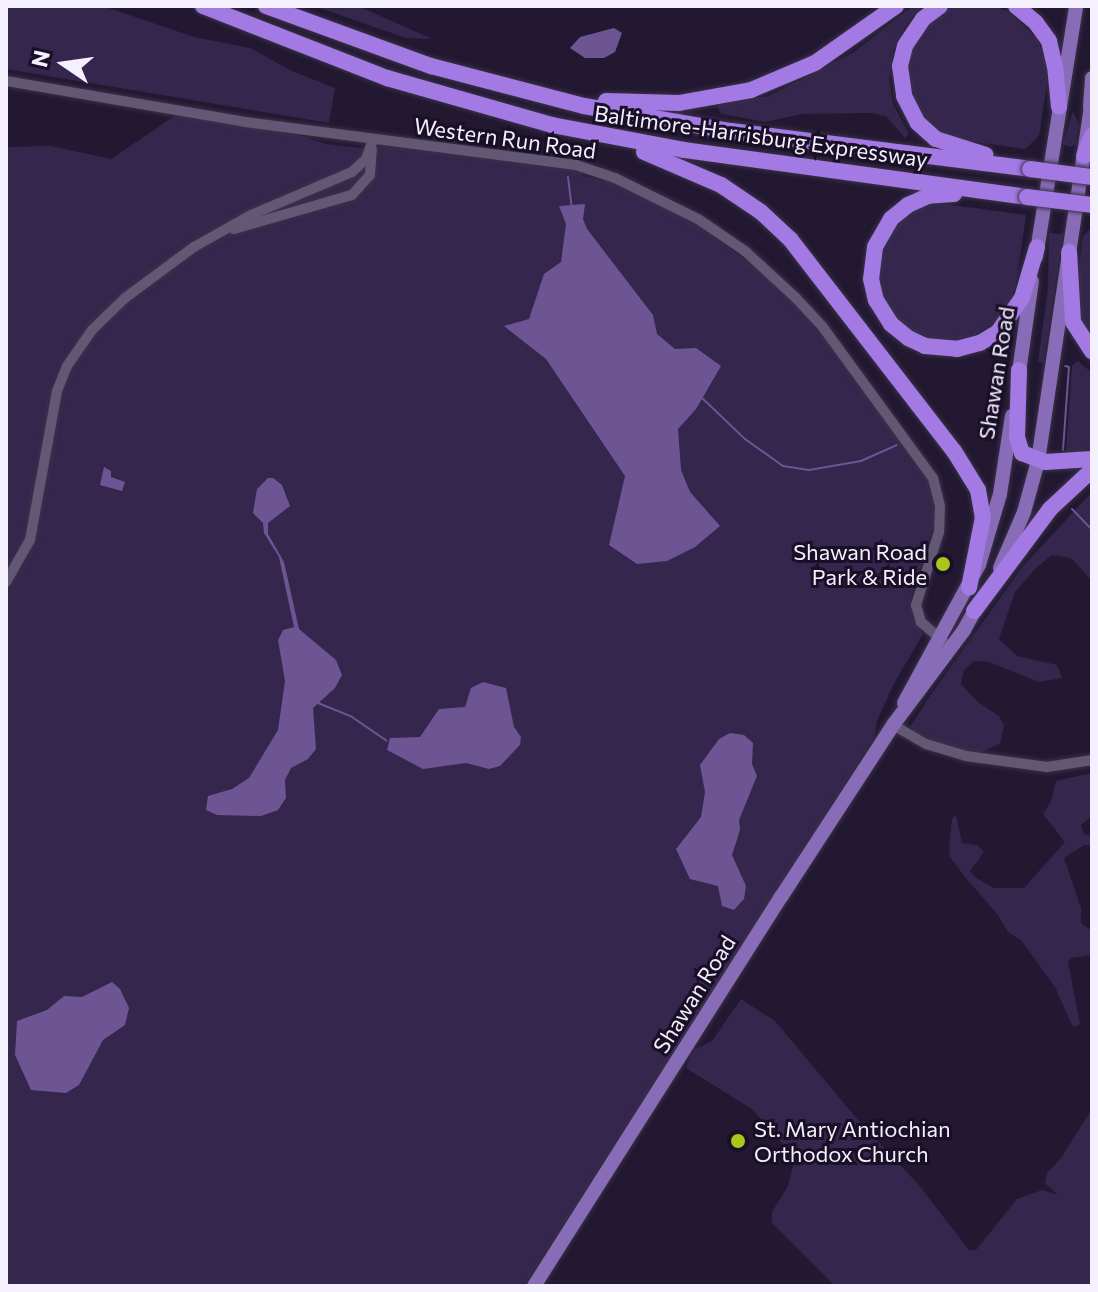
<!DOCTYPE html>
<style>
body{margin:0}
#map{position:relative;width:1098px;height:1292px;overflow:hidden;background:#221832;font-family:Commissioner,sans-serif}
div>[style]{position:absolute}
.green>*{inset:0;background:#35264e}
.water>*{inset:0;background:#6d5594}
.stream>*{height:2px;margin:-1px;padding:0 1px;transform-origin:1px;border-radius:1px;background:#6d5594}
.roads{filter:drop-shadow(0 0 2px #3a3247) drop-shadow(0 0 2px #3a3247)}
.minor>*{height:10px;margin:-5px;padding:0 5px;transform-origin:5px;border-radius:5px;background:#625875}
.major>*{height:14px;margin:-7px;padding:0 7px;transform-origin:7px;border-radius:7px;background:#896cb8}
.highway>*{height:16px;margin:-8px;padding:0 8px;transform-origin:8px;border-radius:8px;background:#a37ae4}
.bridges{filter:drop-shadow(0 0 2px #3a3247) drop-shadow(0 0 2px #3a3247)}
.highway-bridge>*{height:16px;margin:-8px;padding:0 8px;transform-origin:8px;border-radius:8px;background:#a37ae4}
.dots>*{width:22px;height:22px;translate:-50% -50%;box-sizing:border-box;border:4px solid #190f27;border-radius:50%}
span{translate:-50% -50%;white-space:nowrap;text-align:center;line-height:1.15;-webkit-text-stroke:6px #190f27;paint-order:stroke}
.street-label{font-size:22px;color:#f4f0fe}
.poi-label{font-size:22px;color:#f4f0fe}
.right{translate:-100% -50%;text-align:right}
.left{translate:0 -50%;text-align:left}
.frame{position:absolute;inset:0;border:8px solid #f4f0fe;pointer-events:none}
.north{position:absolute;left:24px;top:24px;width:80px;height:80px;-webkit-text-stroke:6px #190f27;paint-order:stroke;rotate:283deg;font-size:22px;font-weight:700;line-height:32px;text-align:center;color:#f4f0fe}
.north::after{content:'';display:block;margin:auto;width:28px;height:36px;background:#f4f0fe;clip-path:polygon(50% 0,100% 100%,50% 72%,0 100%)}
</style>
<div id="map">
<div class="green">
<i style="clip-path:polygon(6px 6px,103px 6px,194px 37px,250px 48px,292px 71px,335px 88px,329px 123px,6px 69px)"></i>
<i style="clip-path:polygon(314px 6px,358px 6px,432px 39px,406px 38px)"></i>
<i style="clip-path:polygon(913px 6px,922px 6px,905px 26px,893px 50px,889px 80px,893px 104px,909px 134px,905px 138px,886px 116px,870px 113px,802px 114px,765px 122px,721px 114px,717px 105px,769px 96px,854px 52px)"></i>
<i style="clip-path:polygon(956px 6px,995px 6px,1009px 12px,1038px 40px,1046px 62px,1047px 83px,1039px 136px,1025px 149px,949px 138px,929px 127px,909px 101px,905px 67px,916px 34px,945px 10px)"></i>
<i style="clip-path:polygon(1073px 111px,1078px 123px,1076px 145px,1070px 147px,1063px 144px)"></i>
<i style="clip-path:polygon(176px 115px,289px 132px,326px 144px,359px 148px,385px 146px,582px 170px,582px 176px,620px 184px,680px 213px,773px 280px,819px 330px,929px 480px,934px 492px,936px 518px,911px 597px,913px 618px,923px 634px,893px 685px,877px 721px,874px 738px,524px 1286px,6px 1286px,6px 147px,51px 146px,111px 159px)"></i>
<i style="clip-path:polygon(938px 203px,1026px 215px,1016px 284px,1009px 304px,995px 322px,975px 335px,941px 343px,910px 334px,885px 308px,875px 272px,890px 227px,917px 208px)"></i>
<i style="clip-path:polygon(1092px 227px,1092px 339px,1077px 311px,1076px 289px,1083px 236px)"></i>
<i style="clip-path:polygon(1049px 233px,1063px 234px,1043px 364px,1038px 361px,1048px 288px)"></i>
<i style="clip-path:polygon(1078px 361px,1092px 373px,1092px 449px,1079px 453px,1066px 451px,1072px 366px)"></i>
<i style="clip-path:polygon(1092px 492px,1092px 581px,1071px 558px,1052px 555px,1037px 567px,1015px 592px,999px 639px,1017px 656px,1057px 665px,1062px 678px,1039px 682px,989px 662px,974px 661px,964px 670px,961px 684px,978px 702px,999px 716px,1004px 725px,1000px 744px,978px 753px,949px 749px,913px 731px,910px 727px,929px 697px,1023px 566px)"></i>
<i style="clip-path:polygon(1092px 773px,1092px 816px,1081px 825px,1084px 834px,1092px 836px,1092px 845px,1084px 845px,1064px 858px,1081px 908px,1081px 923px,1092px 931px,1092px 955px,1071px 958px,1068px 962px,1080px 1024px,1076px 1027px,1072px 1025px,1055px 987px,1021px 940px,1008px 932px,998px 915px,965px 877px,950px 857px,949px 848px,952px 818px,956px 815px,962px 843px,977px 845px,984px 852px,970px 871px,976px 878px,994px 888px,1024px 888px,1065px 842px,1043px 814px,1051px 801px,1056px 781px)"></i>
<i style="clip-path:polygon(741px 999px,775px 1021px,857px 1119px,918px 1184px,969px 1250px,976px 1250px,1017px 1199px,1042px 1190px,1058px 1195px,1045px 1183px,1047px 1173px,1061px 1158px,1092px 1109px,1092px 1286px,835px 1286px,772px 1223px,772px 1212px,788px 1186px,793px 1166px,792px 1155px,752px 1109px,686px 1068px,694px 1050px,712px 1041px)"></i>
</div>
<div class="water">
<i style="clip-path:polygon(614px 28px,622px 33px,615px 52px,604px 58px,585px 58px,570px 48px,580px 37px)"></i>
<i style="clip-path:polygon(585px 204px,583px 219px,587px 229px,653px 315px,657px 334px,675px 349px,696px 348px,721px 366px,696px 409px,678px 429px,681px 470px,690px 492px,720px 526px,695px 547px,667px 561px,637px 564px,609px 545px,625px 476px,546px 359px,504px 326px,529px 319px,544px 274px,561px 262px,566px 224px,559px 206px)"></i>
<i style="clip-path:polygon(104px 467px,111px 471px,111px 477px,125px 482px,122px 491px,100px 485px)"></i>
<i style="clip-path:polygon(268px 478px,273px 478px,282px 485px,290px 506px,268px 523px,268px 534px,284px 562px,299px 629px,336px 660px,342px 675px,335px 688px,313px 708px,316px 749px,308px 759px,291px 768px,285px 780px,286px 798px,278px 810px,261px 816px,217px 815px,206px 810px,208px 796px,232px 789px,249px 778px,278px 730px,285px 681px,278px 640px,283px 630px,294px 627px,279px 557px,264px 533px,263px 523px,253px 513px,257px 489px)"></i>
<i style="clip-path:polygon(483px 682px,506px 688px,514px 727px,521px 737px,520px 745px,500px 766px,489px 769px,466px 763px,423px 769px,387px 750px,390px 738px,420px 737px,439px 709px,465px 707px,471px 688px)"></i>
<i style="clip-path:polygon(730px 733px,744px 735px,753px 743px,752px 764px,757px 776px,739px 820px,740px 830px,732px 855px,746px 886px,744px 899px,734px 910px,722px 906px,718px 886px,690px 879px,676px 849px,701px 817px,705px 792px,700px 765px,719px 739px)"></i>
<i style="clip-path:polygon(112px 982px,120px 989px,129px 1008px,125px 1025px,103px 1040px,79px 1085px,66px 1093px,31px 1090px,15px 1055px,17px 1021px,47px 1010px,64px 996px,82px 997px)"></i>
</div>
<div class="stream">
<i style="left:568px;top:177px;width:31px;rotate:83deg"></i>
<i style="left:701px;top:397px;width:61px;rotate:43.7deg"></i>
<i style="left:745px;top:439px;width:47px;rotate:35.4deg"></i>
<i style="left:783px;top:466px;width:26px;rotate:9deg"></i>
<i style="left:809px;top:470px;width:53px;rotate:-9.8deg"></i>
<i style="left:861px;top:461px;width:39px;rotate:-24deg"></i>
<i style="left:1063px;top:450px;width:83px;rotate:-85.9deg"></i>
<i style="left:1069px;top:367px;width:4px;rotate:-166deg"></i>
<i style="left:1072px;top:509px;width:29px;rotate:46deg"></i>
<i style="left:318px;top:703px;width:37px;rotate:22deg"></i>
<i style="left:352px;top:717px;width:42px;rotate:34.4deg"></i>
</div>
<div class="roads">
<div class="minor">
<i style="left:6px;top:81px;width:242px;rotate:9.7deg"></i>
<i style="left:245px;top:122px;width:334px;rotate:7.4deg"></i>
<i style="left:576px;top:165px;width:41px;rotate:18.4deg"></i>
<i style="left:615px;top:178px;width:93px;rotate:26.3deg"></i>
<i style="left:698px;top:219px;width:57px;rotate:34.2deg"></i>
<i style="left:745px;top:251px;width:69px;rotate:42.7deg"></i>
<i style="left:796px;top:298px;width:38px;rotate:47deg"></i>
<i style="left:822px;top:326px;width:188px;rotate:53.9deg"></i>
<i style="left:933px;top:478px;width:29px;rotate:76deg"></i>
<i style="left:940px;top:506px;width:26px;rotate:92deg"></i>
<i style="left:939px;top:532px;width:77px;rotate:107.5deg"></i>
<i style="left:916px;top:605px;width:18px;rotate:74deg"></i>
<i style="left:921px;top:622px;width:32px;rotate:41deg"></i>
<i style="left:234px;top:229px;width:123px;rotate:-16.1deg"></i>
<i style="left:352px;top:195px;width:27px;rotate:-48deg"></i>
<i style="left:370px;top:175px;width:26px;rotate:-86deg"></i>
<i style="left:6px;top:582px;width:48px;rotate:-60.3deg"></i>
<i style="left:30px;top:540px;width:151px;rotate:-79.7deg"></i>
<i style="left:57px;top:391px;width:27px;rotate:-68deg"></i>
<i style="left:67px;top:366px;width:44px;rotate:-55.2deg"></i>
<i style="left:92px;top:330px;width:46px;rotate:-44.1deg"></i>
<i style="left:125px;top:298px;width:86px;rotate:-36.5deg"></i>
<i style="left:194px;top:247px;width:65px;rotate:-29.3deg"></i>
<i style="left:251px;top:215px;width:110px;rotate:-23.1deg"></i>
<i style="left:352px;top:172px;width:19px;rotate:-43deg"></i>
<i style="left:366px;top:159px;width:20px;rotate:-70deg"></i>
<i style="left:893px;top:725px;width:38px;rotate:30deg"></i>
<i style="left:926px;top:744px;width:42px;rotate:16.7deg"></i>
<i style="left:966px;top:756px;width:82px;rotate:7.7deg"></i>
<i style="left:1047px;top:767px;width:46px;rotate:-8.8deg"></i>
</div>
<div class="major">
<i style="left:1090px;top:107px;width:29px;rotate:-86deg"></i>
<i style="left:1036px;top:257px;width:254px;rotate:-80.9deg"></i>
<i style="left:1018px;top:379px;width:99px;rotate:-81.9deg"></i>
<i style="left:1000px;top:568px;width:61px;rotate:-66.8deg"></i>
<i style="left:1024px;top:512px;width:53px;rotate:-74.6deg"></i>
<i style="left:1038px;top:461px;width:365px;rotate:-81.5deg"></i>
<i style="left:904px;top:703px;width:157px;rotate:-61.5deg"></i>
<i style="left:979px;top:565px;width:74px;rotate:-73.5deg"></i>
<i style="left:1000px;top:494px;width:79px;rotate:-81.3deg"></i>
<i style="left:534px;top:1286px;width:461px;rotate:-57.6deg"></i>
<i style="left:781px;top:897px;width:205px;rotate:-56.9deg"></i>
<i style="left:893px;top:725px;width:119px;rotate:-53.2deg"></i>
<i style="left:964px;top:630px;width:31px;rotate:-61deg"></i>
</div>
<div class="highway">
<i style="left:203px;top:6px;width:198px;rotate:21.4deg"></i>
<i style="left:387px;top:78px;width:172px;rotate:15.9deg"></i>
<i style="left:552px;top:125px;width:134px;rotate:10.7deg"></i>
<i style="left:684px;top:150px;width:346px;rotate:7.8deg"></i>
<i style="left:266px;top:6px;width:176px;rotate:20deg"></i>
<i style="left:431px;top:66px;width:158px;rotate:14.7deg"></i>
<i style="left:584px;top:106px;width:149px;rotate:9.7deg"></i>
<i style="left:731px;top:131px;width:301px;rotate:7.2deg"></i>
<i style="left:940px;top:6px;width:21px;rotate:143deg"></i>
<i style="left:923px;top:19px;width:32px;rotate:124deg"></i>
<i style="left:905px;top:46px;width:21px;rotate:104deg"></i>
<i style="left:900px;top:66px;width:30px;rotate:82deg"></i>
<i style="left:904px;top:96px;width:30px;rotate:63deg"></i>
<i style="left:918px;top:123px;width:24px;rotate:42deg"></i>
<i style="left:936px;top:139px;width:52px;rotate:17.7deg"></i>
<i style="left:1016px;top:6px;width:26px;rotate:40deg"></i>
<i style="left:1036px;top:23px;width:22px;rotate:54deg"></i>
<i style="left:1049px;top:41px;width:26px;rotate:77deg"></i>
<i style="left:1055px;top:66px;width:41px;rotate:84.4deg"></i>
<i style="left:606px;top:101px;width:73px;rotate:1.6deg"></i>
<i style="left:679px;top:103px;width:73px;rotate:-10.2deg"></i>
<i style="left:751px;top:90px;width:69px;rotate:-22.9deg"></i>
<i style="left:815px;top:63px;width:99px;rotate:-35.1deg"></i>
<i style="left:644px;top:152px;width:84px;rotate:23.2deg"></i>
<i style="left:721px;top:185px;width:48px;rotate:34deg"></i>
<i style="left:761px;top:212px;width:40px;rotate:43deg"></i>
<i style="left:790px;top:239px;width:268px;rotate:52.3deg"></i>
<i style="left:954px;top:451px;width:46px;rotate:58.4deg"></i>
<i style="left:978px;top:490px;width:27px;rotate:80deg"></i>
<i style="left:983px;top:517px;width:72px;rotate:101.2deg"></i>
<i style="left:1084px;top:156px;width:22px;rotate:-69deg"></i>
<i style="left:954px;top:194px;width:26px;rotate:176deg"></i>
<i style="left:928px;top:196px;width:22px;rotate:156deg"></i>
<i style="left:908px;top:205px;width:22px;rotate:141deg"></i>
<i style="left:891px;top:219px;width:32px;rotate:120deg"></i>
<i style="left:875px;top:247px;width:32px;rotate:97deg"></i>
<i style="left:871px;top:279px;width:22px;rotate:77deg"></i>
<i style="left:876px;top:300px;width:28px;rotate:58deg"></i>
<i style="left:891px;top:324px;width:22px;rotate:39deg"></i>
<i style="left:908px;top:338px;width:19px;rotate:25deg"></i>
<i style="left:925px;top:346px;width:32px;rotate:5deg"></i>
<i style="left:957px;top:349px;width:24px;rotate:-15deg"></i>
<i style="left:980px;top:343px;width:21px;rotate:-31deg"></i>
<i style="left:998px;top:332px;width:42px;rotate:-54.8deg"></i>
<i style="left:1022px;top:298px;width:53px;rotate:-73.6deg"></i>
<i style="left:1069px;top:252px;width:70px;rotate:86.7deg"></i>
<i style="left:1073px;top:322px;width:35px;rotate:57deg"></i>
<i style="left:1019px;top:370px;width:67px;rotate:91.7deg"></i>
<i style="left:1017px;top:437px;width:17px;rotate:73deg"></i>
<i style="left:1022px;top:453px;width:25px;rotate:21deg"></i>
<i style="left:1045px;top:462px;width:47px;rotate:-3.7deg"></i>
<i style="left:974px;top:611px;width:127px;rotate:-53.3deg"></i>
<i style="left:1050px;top:509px;width:57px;rotate:-42.9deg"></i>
</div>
</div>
<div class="bridges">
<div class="highway-bridge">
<i style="left:1030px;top:169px;width:63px;rotate:7.4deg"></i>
<i style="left:1027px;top:197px;width:65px;rotate:7deg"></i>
</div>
</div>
<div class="dots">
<i style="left:943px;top:564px;background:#a9c71a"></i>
<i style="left:738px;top:1141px;background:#a9c71a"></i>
</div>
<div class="street-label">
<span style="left:761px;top:136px;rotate:8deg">Baltimore-Harrisburg Expressway</span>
<span style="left:505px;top:138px;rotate:8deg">Western Run Road</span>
<span style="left:996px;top:373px;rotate:-81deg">Shawan Road</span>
<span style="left:694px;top:994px;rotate:-58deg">Shawan Road</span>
</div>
<div class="poi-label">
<span class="right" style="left:927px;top:564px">Shawan Road<br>Park &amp; Ride</span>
<span class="left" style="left:754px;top:1141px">St. Mary Antiochian<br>Orthodox Church</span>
</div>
<div class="frame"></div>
<div class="north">N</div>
</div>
